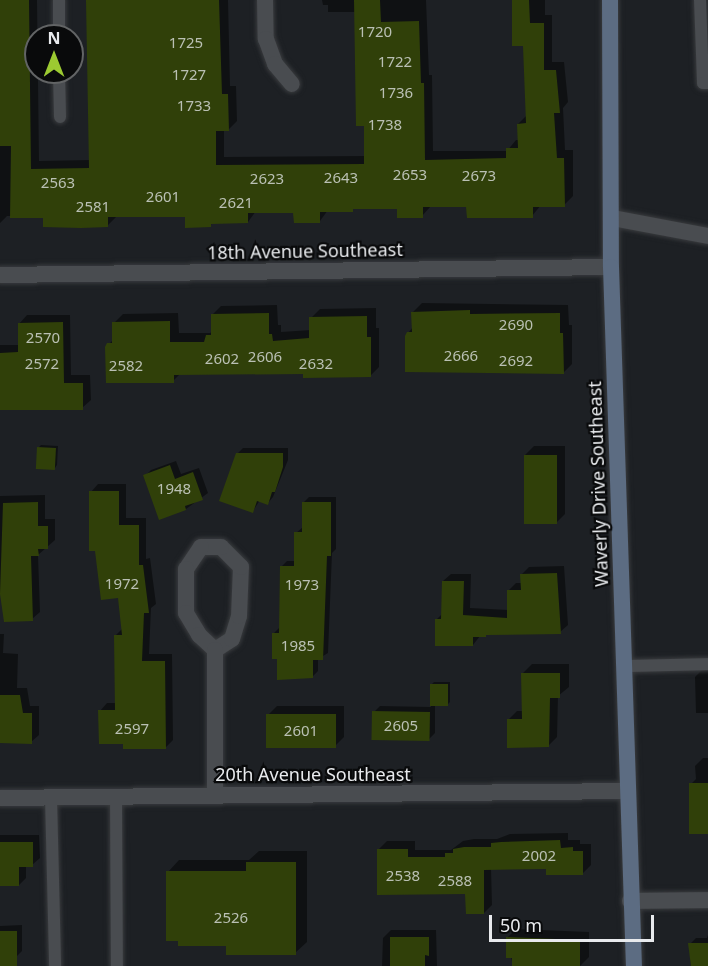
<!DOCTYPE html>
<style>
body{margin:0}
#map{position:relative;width:708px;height:966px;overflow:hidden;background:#1d2024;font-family:"Noto Sans",sans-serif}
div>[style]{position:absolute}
.shadow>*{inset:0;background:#0007}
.building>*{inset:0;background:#304009;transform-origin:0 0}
.roads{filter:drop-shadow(0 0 2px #393b3e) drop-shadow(0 0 2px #393b3e)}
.service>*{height:12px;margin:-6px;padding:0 6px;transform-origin:6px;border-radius:6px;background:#494c50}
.minor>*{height:16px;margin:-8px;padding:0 8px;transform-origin:8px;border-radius:8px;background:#494c50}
.secondary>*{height:16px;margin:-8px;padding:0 8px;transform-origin:8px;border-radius:8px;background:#5c6c82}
span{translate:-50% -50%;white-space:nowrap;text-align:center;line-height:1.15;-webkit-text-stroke:4.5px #090a0b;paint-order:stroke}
.number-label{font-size:15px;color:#bac0b4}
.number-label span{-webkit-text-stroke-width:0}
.street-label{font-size:18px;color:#e8eaed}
.north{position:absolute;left:24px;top:24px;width:60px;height:60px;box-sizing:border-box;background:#090a0b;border:2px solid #626465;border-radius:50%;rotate:0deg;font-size:16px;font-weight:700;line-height:24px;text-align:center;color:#e8eaed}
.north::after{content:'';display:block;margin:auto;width:21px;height:27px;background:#9cca31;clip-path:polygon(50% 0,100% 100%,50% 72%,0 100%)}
.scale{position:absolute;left:489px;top:915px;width:165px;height:27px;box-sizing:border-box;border:3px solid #e8eaed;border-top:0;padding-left:8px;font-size:18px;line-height:21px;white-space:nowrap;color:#e8eaed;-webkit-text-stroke:4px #090a0b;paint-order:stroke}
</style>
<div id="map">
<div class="shadow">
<i style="clip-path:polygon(0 0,37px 0,39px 161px,90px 160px,88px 0,228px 0,230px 86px,236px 86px,237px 121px,228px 130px,224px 130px,224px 157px,366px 156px,366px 124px,356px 12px,328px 12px,328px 5px,323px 5px,322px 0,426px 0,429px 75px,432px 75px,433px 151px,507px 151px,516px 140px,519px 140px,518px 124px,527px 115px,524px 44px,513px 0,545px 0,545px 15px,552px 15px,552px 62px,564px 62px,568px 102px,563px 108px,565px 150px,573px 150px,573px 196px,564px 205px,541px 205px,532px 216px,468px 206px,431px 206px,422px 216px,398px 207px,328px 210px,320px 221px,295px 211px,256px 211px,248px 222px,213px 222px,210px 226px,186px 216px,116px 217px,107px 226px,45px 216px,7px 216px,0 223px)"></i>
<i style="clip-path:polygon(422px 303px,568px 305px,569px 325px,572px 325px,572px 364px,563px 373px,408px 333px,413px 327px,413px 312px)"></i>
<i style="clip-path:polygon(277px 305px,278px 325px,281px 325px,281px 332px,311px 330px,311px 318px,320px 309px,376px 308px,376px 328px,379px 328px,379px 367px,370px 376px,304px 373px,181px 373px,173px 381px,109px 344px,114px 339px,114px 323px,123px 314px,178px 313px,179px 333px,210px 333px,213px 331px,212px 315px,221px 306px)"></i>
<i style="clip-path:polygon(27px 315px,70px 315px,71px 375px,90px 375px,91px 400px,82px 408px,0 409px,0 345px,19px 345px,19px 324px)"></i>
<i style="clip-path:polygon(41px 445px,58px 446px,57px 465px,55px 468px,38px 448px)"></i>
<i style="clip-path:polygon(534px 446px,565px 446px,565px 514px,556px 523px,525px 455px)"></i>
<i style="clip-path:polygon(243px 448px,288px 448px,288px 460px,273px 497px,268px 503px,260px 500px,253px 511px,237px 454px)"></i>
<i style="clip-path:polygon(176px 461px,181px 474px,199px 468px,208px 493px,186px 509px,145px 476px,151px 470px)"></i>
<i style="clip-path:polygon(98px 484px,126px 484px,126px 518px,146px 518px,146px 559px,150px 558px,156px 604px,151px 608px,149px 654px,172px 654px,173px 740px,166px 747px,124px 742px,100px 711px,107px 703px,117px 703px,115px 636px,123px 628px,119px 596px,91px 492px)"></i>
<i style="clip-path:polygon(45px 495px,45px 519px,55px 519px,55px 540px,38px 555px,40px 612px,32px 619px,0 593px,0 496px)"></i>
<i style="clip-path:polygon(309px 497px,336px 497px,336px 549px,332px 553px,328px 653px,318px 659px,318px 671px,312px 677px,278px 657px,274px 633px,280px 627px,281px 567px,287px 561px,296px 561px,296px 533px,303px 527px,303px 503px)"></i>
<i style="clip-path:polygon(564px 566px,568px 625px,560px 632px,488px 634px,480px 636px,473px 645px,437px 619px,443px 613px,443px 581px,451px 574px,471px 574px,470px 608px,509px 610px,508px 591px,516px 583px,522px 583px,522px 574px,529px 567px)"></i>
<i style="clip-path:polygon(0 634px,4px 634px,3px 653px,18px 654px,17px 688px,27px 688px,30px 706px,39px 706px,39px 735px,31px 742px,0 742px)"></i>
<i style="clip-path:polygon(532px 664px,569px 664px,569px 687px,558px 696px,557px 737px,548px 746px,508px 720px,517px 711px,523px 711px,523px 673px)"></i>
<i style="clip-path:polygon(704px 668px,708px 668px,708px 713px,696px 713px,695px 677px)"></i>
<i style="clip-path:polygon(434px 682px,450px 682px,450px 702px,447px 705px,435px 704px,435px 733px,429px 739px,374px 712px,380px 706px,431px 707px,431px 685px)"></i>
<i style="clip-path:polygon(277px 706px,344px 706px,344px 737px,335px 746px,268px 715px)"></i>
<i style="clip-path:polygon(703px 758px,708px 758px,708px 832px,691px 784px,696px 779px,695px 766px)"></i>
<i style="clip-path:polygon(568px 833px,568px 840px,580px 840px,580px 844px,591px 844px,591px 865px,582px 874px,548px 867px,491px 868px,492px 905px,484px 913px,466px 893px,379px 849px,387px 841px,415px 841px,415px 850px,451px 850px,463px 841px,474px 839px,497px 839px,510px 834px)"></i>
<i style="clip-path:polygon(0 835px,39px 835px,40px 858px,32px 865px,26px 865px,26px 878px,19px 885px,0 885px)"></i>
<i style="clip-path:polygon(259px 851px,307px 851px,307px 942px,295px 953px,228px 944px,168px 872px,179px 860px,249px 860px)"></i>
<i style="clip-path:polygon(22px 925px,22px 951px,16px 957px,0 957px,0 926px)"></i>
<i style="clip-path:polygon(516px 929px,589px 932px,589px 957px,580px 966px,513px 966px,507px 938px)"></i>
<i style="clip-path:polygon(391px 930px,436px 930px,437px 966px,382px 966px,383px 938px)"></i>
<i style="clip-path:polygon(708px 935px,708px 966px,691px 966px,690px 944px,696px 938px,707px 938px)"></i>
</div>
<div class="building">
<i style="clip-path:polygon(0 0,29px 0,31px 169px,89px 168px,86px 0,219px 0,222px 94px,228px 94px,229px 131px,216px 131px,216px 165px,364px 164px,364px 126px,356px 126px,354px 0,380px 0,381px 22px,419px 21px,421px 83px,424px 83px,425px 160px,506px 158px,506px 148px,518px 148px,517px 124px,526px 123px,523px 46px,512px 46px,512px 0,529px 0,530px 23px,544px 23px,544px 70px,556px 70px,560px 113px,554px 113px,557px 158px,564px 158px,565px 207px,533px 207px,533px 218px,467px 218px,466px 207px,423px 207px,423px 218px,397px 218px,397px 209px,353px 209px,353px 212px,320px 212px,320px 223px,294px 223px,293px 213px,248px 213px,248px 223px,211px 224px,211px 227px,185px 228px,185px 217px,108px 217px,108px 227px,81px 228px,43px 227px,43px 218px,10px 218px,11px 146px,0 146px)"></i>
<i style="clip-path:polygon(470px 310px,470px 314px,560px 313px,560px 333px,563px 333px,564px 374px,405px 372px,405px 336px,407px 332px,412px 332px,411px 312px)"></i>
<i style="clip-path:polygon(269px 313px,269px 334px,272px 334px,273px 341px,309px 338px,309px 317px,367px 316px,367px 337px,371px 337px,371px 377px,303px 378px,303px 374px,174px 375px,174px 383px,106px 383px,105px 347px,107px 343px,112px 343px,112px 322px,170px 321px,170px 342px,204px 342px,206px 335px,211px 335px,211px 314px)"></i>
<i style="clip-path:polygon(63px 322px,64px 383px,83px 383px,83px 410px,0 410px,0 353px,18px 352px,18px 323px)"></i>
<i style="left:37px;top:447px;width:19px;height:22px;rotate:3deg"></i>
<i style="clip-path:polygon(236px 453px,283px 453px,283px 467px,275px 492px,272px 492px,268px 505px,257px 501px,253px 513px,219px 501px)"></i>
<i style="left:524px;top:455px;width:33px;height:69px"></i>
<i style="clip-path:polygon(170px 465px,175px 479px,193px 472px,203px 500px,185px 506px,186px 510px,159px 520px,143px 475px)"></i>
<i style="clip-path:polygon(89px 491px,119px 491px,119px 525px,139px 525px,139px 565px,143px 565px,149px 613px,144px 613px,142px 661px,165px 661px,166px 749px,123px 749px,123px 744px,99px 744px,98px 710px,115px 710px,114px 635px,122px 635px,118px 598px,101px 600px,95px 551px,89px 551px)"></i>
<i style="clip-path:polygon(38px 502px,38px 526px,48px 526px,48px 549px,38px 549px,39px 556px,31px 556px,33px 621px,4px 622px,0 594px,3px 503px)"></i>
<i style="clip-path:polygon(302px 502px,331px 502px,331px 556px,327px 556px,323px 660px,313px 660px,313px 678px,277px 680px,277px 659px,272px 659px,272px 633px,279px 633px,280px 566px,294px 566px,294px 532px,302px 532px)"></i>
<i style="clip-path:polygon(557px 573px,561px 634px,486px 635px,486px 637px,473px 637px,473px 646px,435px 646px,435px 619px,441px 619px,442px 581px,464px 581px,463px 615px,507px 618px,507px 590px,521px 590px,520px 574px)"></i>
<i style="clip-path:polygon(521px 673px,560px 673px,560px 698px,550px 698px,549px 747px,507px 748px,507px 719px,522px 719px)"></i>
<i style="left:430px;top:684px;width:18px;height:22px"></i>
<i style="clip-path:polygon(0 695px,20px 695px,23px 713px,32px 713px,32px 744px,0 743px)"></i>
<i style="left:372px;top:711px;width:58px;height:29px;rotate:1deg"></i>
<i style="left:336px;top:714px;width:34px;height:70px;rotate:90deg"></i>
<i style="left:689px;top:783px;width:19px;height:51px"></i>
<i style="clip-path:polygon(560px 840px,561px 848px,573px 847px,573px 851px,583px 851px,583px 875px,546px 875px,546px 869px,484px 870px,484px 914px,466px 914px,465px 894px,377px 895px,377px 849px,408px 849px,408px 857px,445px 857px,445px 853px,453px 853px,453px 849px,464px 847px,491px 847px,491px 843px,501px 842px)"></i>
<i style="clip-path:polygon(0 842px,33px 842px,33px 867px,19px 867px,19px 886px,0 886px)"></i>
<i style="clip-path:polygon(246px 862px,296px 862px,296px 955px,226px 955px,226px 946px,178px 946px,178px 941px,166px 941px,166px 871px,246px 871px)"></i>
<i style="left:0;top:931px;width:17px;height:35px"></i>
<i style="clip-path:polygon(390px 937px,429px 937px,429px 956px,425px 955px,425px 966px,390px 966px)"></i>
<i style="clip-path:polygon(506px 937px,580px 940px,580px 966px,512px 966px,512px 958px,506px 958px)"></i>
<i style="clip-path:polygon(688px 943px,708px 943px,708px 966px,691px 966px)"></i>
</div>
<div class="roads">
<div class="service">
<i style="left:59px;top:0;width:36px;rotate:90deg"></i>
<i style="left:700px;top:0;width:83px;rotate:87.9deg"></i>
<i style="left:703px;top:83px;width:5px"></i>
<i style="left:59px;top:72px;width:45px;rotate:88.7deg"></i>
<i style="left:623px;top:666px;width:85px;rotate:-1.3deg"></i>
<i style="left:116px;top:796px;width:170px;rotate:89.7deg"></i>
<i style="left:51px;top:797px;width:169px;rotate:88.6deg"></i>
</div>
<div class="minor">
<i style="left:265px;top:0;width:39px;rotate:89deg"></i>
<i style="left:266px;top:39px;width:27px;rotate:70deg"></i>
<i style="left:275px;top:64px;width:26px;rotate:50deg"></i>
<i style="left:613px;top:218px;width:97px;rotate:10.7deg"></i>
<i style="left:0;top:275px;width:611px;rotate:-0.75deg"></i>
<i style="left:215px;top:650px;width:20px;rotate:-33deg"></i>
<i style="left:232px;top:639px;width:24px;rotate:-73deg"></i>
<i style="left:239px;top:616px;width:49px;rotate:-87.7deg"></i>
<i style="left:241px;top:567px;width:28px;rotate:-135deg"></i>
<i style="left:221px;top:547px;width:20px;rotate:180deg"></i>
<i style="left:201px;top:547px;width:27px;rotate:124deg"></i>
<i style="left:186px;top:569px;width:44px;rotate:90deg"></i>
<i style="left:186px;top:613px;width:26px;rotate:59deg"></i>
<i style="left:199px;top:635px;width:22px;rotate:43deg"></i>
<i style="left:215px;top:650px;width:144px;rotate:90deg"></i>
<i style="left:0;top:798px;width:627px;rotate:-0.64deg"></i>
<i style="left:630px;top:901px;width:78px;rotate:-0.7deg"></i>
</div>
<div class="secondary">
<i style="left:610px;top:0;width:267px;rotate:89.8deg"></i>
<i style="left:611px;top:267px;width:699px;rotate:88.12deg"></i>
</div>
</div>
<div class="number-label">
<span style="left:375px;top:32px">1720</span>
<span style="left:186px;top:43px">1725</span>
<span style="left:395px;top:62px">1722</span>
<span style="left:189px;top:75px">1727</span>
<span style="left:396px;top:93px">1736</span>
<span style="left:194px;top:106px">1733</span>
<span style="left:385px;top:125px">1738</span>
<span style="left:410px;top:175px">2653</span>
<span style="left:479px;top:176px">2673</span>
<span style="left:341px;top:178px">2643</span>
<span style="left:267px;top:179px">2623</span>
<span style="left:58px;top:183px">2563</span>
<span style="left:163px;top:197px">2601</span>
<span style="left:236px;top:203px">2621</span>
<span style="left:93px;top:207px">2581</span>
<span style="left:516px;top:325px">2690</span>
<span style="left:43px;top:338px">2570</span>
<span style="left:461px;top:356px">2666</span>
<span style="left:265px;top:357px">2606</span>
<span style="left:222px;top:359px">2602</span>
<span style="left:516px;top:361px">2692</span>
<span style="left:42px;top:364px">2572</span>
<span style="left:316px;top:364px">2632</span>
<span style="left:126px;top:366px">2582</span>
<span style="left:174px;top:489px">1948</span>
<span style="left:122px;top:584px">1972</span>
<span style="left:302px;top:585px">1973</span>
<span style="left:298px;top:646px">1985</span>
<span style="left:401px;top:726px">2605</span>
<span style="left:132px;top:729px">2597</span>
<span style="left:301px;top:731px">2601</span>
<span style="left:539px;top:856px">2002</span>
<span style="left:403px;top:876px">2538</span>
<span style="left:455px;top:881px">2588</span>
<span style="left:231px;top:918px">2526</span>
</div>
<div class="street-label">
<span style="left:305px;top:251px;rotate:-1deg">18th Avenue Southeast</span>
<span style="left:598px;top:484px;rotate:-92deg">Waverly Drive Southeast</span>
<span style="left:313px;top:774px">20th Avenue Southeast</span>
</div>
<div class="north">N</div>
<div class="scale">50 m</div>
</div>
